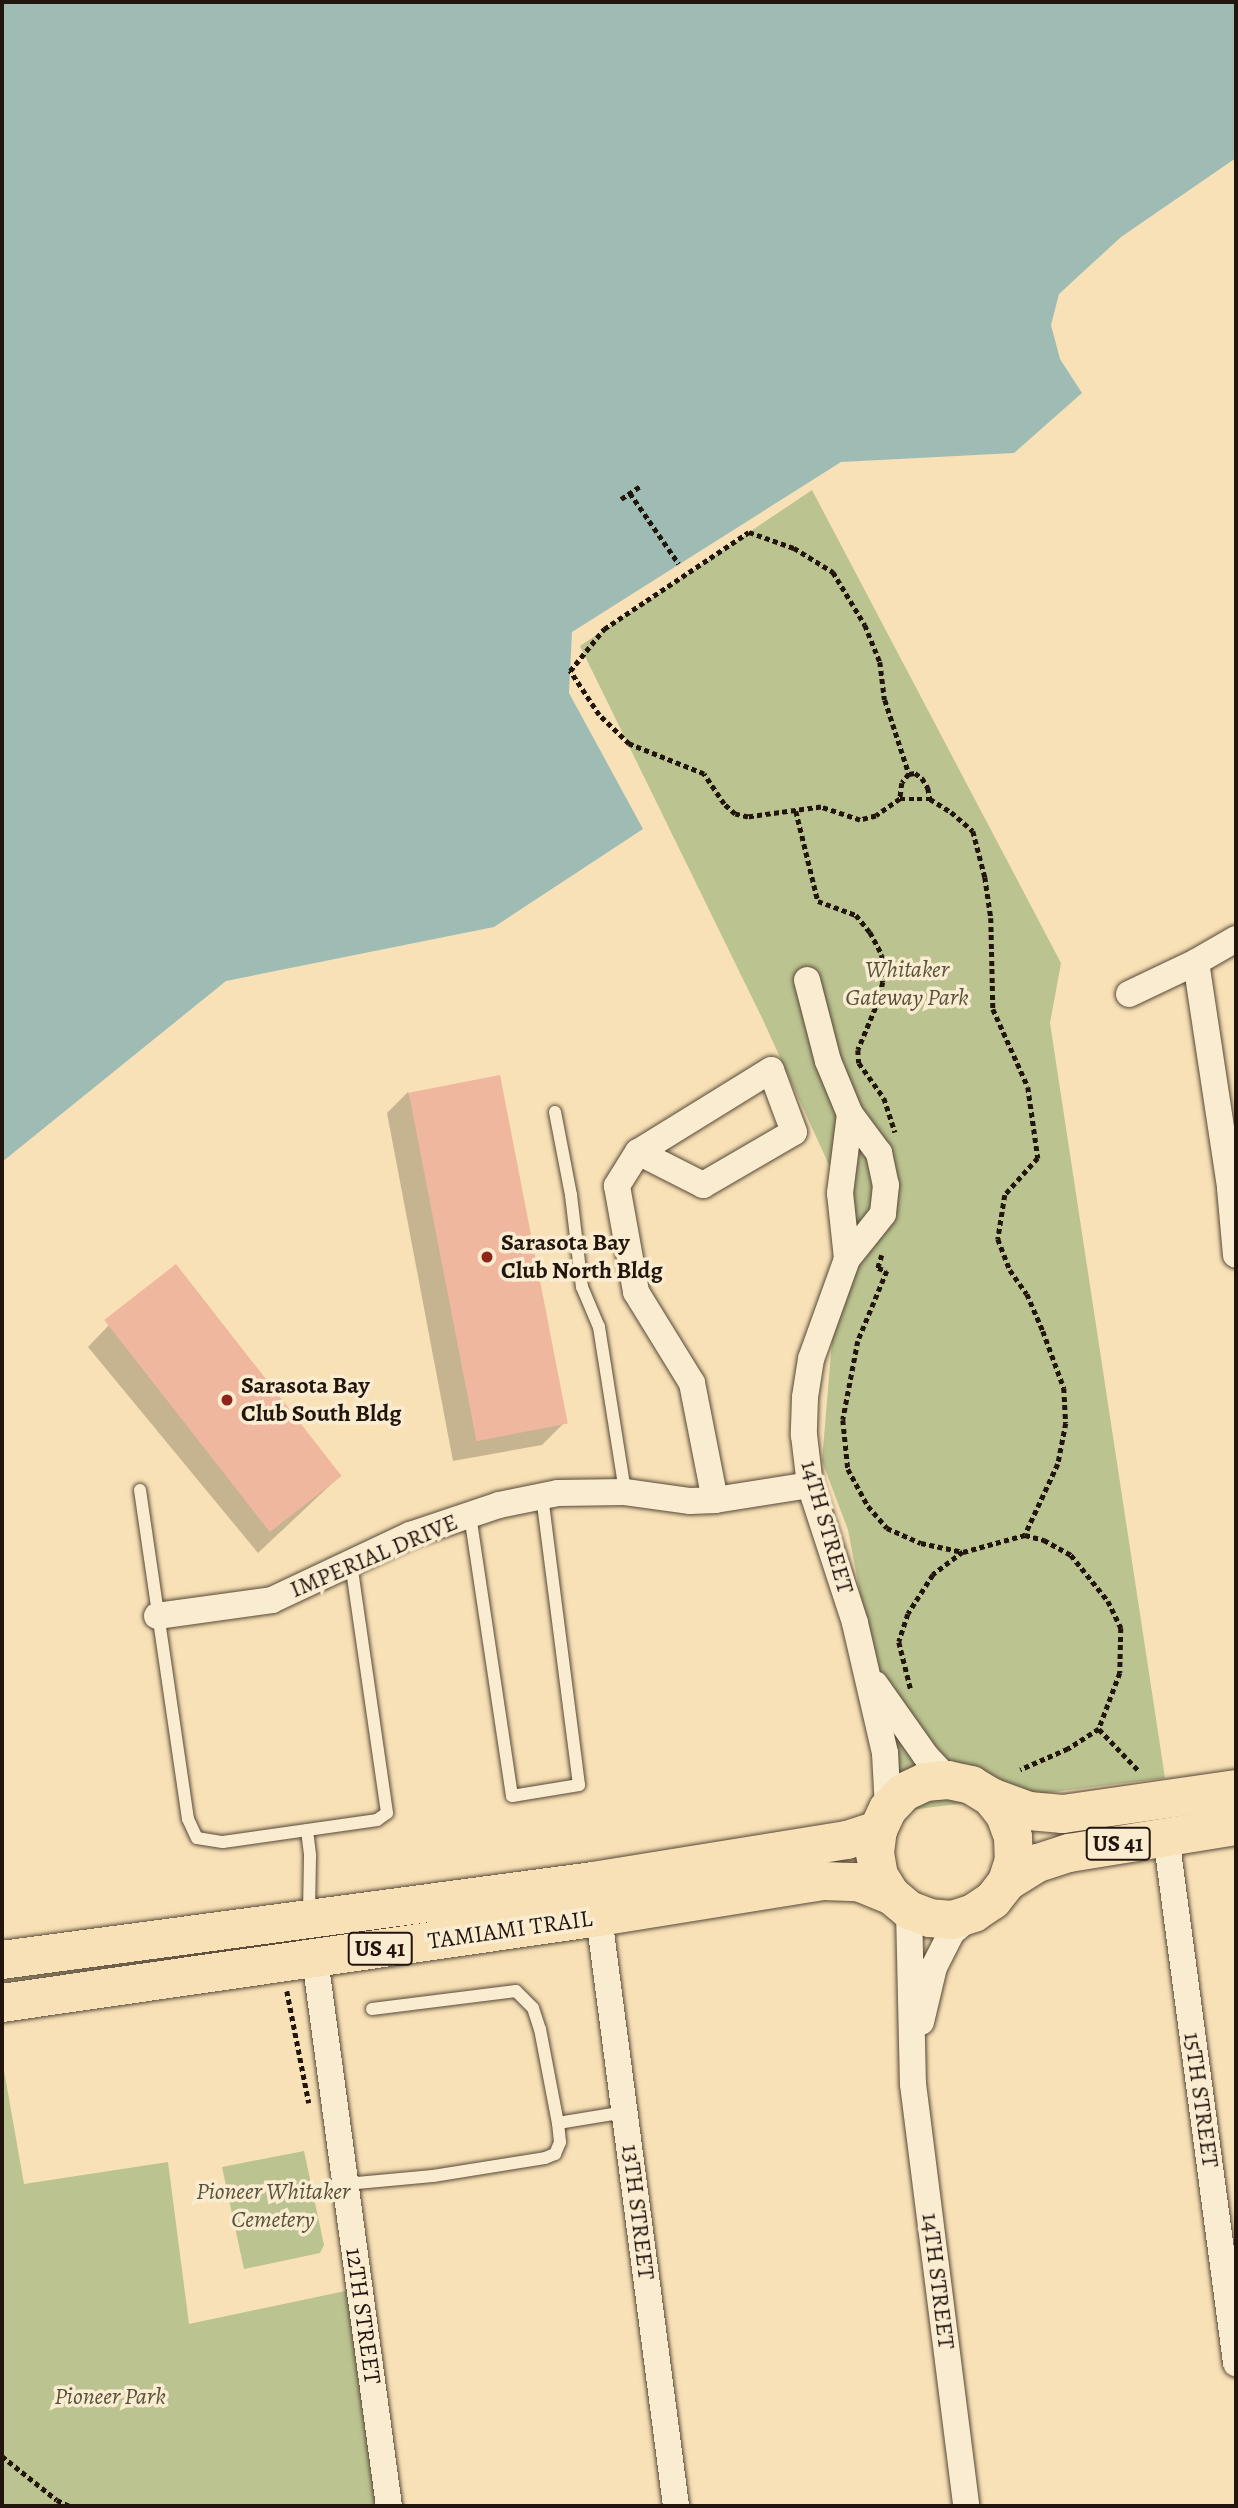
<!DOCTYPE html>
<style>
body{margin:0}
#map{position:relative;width:1238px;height:2508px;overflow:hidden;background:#f8e1b6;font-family:Alegreya,serif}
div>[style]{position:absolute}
.green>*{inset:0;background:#bbc390}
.water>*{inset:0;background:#9fbcb4}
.shadow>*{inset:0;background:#0003}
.building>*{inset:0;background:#efb79e;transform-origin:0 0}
.path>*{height:4.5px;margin-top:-2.25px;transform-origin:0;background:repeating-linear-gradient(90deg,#21150e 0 5px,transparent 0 8.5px)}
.roads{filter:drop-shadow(0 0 2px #574838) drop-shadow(0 0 2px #574838)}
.lane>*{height:12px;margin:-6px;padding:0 6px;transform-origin:6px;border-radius:6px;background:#faecd0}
.street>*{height:26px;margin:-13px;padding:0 13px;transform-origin:13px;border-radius:13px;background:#faecd0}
.primary>*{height:38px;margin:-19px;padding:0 19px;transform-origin:19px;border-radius:19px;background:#f8e1b6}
.dots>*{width:19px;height:19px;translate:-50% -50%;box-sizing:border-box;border:4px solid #faecd0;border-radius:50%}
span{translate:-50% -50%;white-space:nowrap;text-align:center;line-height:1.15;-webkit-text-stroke:7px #faecd0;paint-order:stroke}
.shield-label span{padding:2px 5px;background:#faecd0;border:2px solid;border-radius:5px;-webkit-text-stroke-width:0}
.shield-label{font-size:23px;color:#21150e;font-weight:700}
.park-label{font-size:24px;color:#57523c;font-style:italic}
.poi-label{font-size:24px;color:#21150e;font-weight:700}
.left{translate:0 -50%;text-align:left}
.street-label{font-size:24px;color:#21150e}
.frame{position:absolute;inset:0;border:4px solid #21150e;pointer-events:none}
</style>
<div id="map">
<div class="green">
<i style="clip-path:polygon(812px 490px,1061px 963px,1050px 1023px,1165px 1778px,902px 1811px,848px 1530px,822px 1461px,844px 1198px,763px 1020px,580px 646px)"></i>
<i style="clip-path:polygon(2px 2059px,24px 2184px,168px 2162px,189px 2324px,350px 2290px,377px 2506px,2px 2506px)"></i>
<i style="clip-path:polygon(304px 2151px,324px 2245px,320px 2253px,244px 2269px,222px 2167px)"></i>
</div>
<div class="water">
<i style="clip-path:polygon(2px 2px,1236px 2px,1236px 158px,1121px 237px,1059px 294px,1051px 325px,1060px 359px,1082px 393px,1014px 453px,841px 462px,572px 632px,569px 693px,643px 829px,494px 927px,226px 981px,2px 1162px)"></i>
</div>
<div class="shadow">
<i style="clip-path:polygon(408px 1092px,564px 1423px,542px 1445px,453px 1461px,387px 1113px)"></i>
<i style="clip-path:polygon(109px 1325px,341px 1475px,258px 1553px,88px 1347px)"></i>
</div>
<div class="building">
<i style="left:500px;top:1075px;width:355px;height:93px;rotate:79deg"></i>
<i style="left:176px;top:1264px;width:269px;height:91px;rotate:52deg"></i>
</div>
<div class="path">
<i style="left:630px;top:493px;width:86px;rotate:55.4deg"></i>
<i style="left:621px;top:499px;width:23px;rotate:-34deg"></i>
<i style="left:749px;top:532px;width:48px;rotate:19.6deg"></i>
<i style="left:794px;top:548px;width:46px;rotate:31.6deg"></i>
<i style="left:833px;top:572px;width:62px;rotate:58.9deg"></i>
<i style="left:865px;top:625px;width:40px;rotate:68deg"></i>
<i style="left:880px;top:662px;width:38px;rotate:83deg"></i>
<i style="left:885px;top:700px;width:78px;rotate:72deg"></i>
<i style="left:909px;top:774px;width:11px;rotate:128deg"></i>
<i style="left:902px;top:783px;width:16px;rotate:97deg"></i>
<i style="left:900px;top:799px;width:29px;rotate:145deg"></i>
<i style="left:876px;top:816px;width:16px;rotate:166deg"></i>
<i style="left:860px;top:820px;width:41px;rotate:-161.6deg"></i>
<i style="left:821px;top:807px;width:74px;rotate:172.2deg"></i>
<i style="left:748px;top:817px;width:13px;rotate:-167deg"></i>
<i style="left:735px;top:814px;width:15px;rotate:-138deg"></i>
<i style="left:724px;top:804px;width:36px;rotate:-124deg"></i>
<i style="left:704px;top:774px;width:81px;rotate:-158.2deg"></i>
<i style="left:629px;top:744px;width:42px;rotate:-136deg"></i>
<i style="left:599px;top:715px;width:53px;rotate:-123.4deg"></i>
<i style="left:570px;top:671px;width:54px;rotate:-51deg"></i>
<i style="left:604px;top:629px;width:174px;rotate:-33.8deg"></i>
<i style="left:909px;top:774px;width:6px;rotate:-9deg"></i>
<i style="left:915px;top:773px;width:9px;rotate:36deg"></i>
<i style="left:922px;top:778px;width:12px;rotate:59deg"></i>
<i style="left:928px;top:788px;width:11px;rotate:80deg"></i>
<i style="left:900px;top:799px;width:30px"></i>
<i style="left:930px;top:799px;width:25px;rotate:32deg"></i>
<i style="left:951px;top:812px;width:29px;rotate:41deg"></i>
<i style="left:973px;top:831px;width:48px;rotate:75.4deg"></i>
<i style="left:985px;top:877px;width:41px;rotate:81.7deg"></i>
<i style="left:991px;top:918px;width:91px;rotate:88.7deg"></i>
<i style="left:993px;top:1009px;width:85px;rotate:65.8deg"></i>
<i style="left:1028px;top:1087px;width:72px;rotate:82deg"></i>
<i style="left:1038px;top:1158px;width:50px;rotate:131.7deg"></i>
<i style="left:1005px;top:1195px;width:45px;rotate:99deg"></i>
<i style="left:998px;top:1239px;width:33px;rotate:69deg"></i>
<i style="left:1010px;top:1270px;width:29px;rotate:55deg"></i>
<i style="left:1027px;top:1294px;width:40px;rotate:66.6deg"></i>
<i style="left:1043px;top:1331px;width:61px;rotate:69.8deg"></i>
<i style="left:1064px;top:1388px;width:35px;rotate:87deg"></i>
<i style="left:1066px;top:1423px;width:42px;rotate:101deg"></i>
<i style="left:1058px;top:1464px;width:78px;rotate:114.9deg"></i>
<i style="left:1025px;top:1535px;width:20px;rotate:15deg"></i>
<i style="left:1044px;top:1540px;width:31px;rotate:29deg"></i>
<i style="left:1071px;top:1555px;width:59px;rotate:51.2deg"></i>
<i style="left:1108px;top:1601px;width:30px;rotate:64deg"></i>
<i style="left:1121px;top:1628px;width:45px;rotate:91.3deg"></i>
<i style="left:1120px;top:1673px;width:60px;rotate:110.6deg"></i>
<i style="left:1099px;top:1729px;width:37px;rotate:147deg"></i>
<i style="left:1068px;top:1749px;width:52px;rotate:156.4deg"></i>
<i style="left:796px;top:811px;width:93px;rotate:76.3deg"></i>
<i style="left:818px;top:901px;width:40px;rotate:20.2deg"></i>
<i style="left:856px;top:915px;width:22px;rotate:51deg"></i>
<i style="left:870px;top:932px;width:26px;rotate:62deg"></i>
<i style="left:882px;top:955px;width:27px;rotate:88deg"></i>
<i style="left:883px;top:982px;width:18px;rotate:103deg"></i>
<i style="left:879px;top:1000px;width:54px;rotate:112.8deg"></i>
<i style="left:858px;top:1050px;width:13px;rotate:86deg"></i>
<i style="left:859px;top:1063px;width:43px;rotate:54.5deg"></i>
<i style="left:884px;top:1098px;width:36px;rotate:72deg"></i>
<i style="left:882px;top:1255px;width:14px;rotate:107deg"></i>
<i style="left:878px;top:1268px;width:9px;rotate:18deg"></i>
<i style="left:887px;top:1271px;width:76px;rotate:112.5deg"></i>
<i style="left:858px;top:1341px;width:80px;rotate:100.8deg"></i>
<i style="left:843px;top:1420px;width:49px;rotate:84.2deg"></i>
<i style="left:848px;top:1469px;width:42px;rotate:61.6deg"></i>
<i style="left:868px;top:1506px;width:29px;rotate:49deg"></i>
<i style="left:887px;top:1528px;width:37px;rotate:24deg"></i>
<i style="left:921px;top:1543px;width:43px;rotate:12.1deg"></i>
<i style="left:963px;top:1552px;width:38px;rotate:143deg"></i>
<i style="left:933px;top:1575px;width:46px;rotate:122.7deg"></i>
<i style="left:908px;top:1614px;width:29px;rotate:108deg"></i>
<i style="left:899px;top:1642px;width:49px;rotate:76deg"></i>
<i style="left:963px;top:1552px;width:64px;rotate:-15.3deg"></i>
<i style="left:1099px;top:1729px;width:59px;rotate:46.4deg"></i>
<i style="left:287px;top:1991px;width:114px;rotate:78.9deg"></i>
<i style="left:2px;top:2456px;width:70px;rotate:38.7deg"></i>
<i style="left:57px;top:2500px;width:14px;rotate:25deg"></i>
</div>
<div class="roads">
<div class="lane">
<i style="left:555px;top:1112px;width:85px;rotate:79.1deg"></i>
<i style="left:571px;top:1195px;width:93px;rotate:83.2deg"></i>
<i style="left:582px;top:1287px;width:43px;rotate:67deg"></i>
<i style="left:599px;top:1327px;width:167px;rotate:81deg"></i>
<i style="left:140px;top:1490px;width:332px;rotate:81.7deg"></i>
<i style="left:188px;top:1819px;width:21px;rotate:65deg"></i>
<i style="left:197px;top:1838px;width:26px;rotate:9deg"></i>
<i style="left:223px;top:1842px;width:156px;rotate:-8.1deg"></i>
<i style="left:377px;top:1820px;width:12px;rotate:-35deg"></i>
<i style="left:387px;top:1813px;width:253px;rotate:-98.2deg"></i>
<i style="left:470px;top:1515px;width:284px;rotate:81.5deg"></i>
<i style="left:512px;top:1796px;width:68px;rotate:-9.3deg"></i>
<i style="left:579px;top:1785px;width:290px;rotate:-97.3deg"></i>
<i style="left:307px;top:1830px;width:26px;rotate:83deg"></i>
<i style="left:310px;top:1856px;width:58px;rotate:91deg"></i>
<i style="left:372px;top:2009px;width:145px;rotate:-7.1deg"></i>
<i style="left:516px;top:1991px;width:24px;rotate:45deg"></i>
<i style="left:533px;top:2008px;width:22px;rotate:72deg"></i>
<i style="left:540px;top:2029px;width:96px;rotate:79.2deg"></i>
<i style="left:558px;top:2123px;width:68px;rotate:-9.3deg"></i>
<i style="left:346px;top:2184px;width:87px;rotate:-5.3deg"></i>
<i style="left:433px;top:2176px;width:113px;rotate:-9.1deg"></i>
<i style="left:545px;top:2158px;width:11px;rotate:-22deg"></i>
<i style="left:555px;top:2154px;width:13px;rotate:-67deg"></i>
<i style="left:560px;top:2142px;width:19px;rotate:-96deg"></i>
</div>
<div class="street">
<i style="left:1196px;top:962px;width:229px;rotate:81.4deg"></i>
<i style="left:1230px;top:1188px;width:67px;rotate:84.9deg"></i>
<i style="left:807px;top:980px;width:84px;rotate:75.5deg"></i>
<i style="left:828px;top:1061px;width:57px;rotate:67.5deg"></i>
<i style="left:850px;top:1114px;width:49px;rotate:53.4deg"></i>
<i style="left:879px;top:1153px;width:33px;rotate:78deg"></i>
<i style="left:886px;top:1185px;width:29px;rotate:96deg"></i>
<i style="left:883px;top:1214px;width:58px;rotate:128.7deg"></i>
<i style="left:1129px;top:994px;width:74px;rotate:-25.5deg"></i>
<i style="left:1196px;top:962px;width:46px;rotate:-29.9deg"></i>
<i style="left:850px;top:1114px;width:80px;rotate:97.2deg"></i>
<i style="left:840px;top:1193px;width:66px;rotate:83.9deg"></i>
<i style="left:847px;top:1259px;width:106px;rotate:109.8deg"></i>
<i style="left:811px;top:1359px;width:39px;rotate:99deg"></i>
<i style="left:805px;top:1398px;width:37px;rotate:92deg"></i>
<i style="left:804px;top:1435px;width:50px;rotate:83.2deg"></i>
<i style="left:810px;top:1485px;width:145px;rotate:71.9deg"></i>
<i style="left:855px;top:1623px;width:133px;rotate:77deg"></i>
<i style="left:885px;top:1753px;width:56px;rotate:86.9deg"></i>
<i style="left:638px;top:1152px;width:73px;rotate:26.9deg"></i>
<i style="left:703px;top:1185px;width:105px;rotate:-30.2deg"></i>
<i style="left:794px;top:1132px;width:66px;rotate:-110.4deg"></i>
<i style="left:771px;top:1070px;width:156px;rotate:148.3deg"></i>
<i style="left:638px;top:1152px;width:40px;rotate:122deg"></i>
<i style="left:617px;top:1186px;width:108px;rotate:79.8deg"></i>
<i style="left:636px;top:1292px;width:107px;rotate:58.4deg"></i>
<i style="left:692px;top:1383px;width:119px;rotate:78.9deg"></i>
<i style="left:157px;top:1616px;width:116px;rotate:-7.9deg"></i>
<i style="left:272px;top:1600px;width:153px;rotate:-25.2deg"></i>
<i style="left:410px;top:1535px;width:94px;rotate:-18.6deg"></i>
<i style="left:499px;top:1505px;width:60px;rotate:-11.5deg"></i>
<i style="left:558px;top:1493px;width:67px;rotate:-0.9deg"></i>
<i style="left:625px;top:1492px;width:66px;rotate:7.9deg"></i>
<i style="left:690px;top:1501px;width:25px;rotate:-2deg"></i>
<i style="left:715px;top:1500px;width:96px;rotate:-9deg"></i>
<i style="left:875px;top:1684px;width:87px;rotate:54.8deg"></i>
<i style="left:925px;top:1755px;width:34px;rotate:47deg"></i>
<i style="left:1166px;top:1836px;width:532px;rotate:82.43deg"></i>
<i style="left:909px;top:1910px;width:174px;rotate:88.7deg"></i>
<i style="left:913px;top:2084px;width:425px;rotate:82.8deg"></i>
<i style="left:599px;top:1917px;width:594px;rotate:82.55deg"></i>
<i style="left:315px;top:1959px;width:552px;rotate:82.3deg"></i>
<i style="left:921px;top:2022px;width:57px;rotate:-76.7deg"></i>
<i style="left:934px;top:1967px;width:39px;rotate:-63deg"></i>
<i style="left:952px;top:1932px;width:26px;rotate:-40deg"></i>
</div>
<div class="primary">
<i style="left:991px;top:1797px;width:23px;rotate:52deg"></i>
<i style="left:1005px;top:1815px;width:23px;rotate:70deg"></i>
<i style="left:1013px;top:1837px;width:23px;rotate:88deg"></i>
<i style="left:1014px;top:1860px;width:23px;rotate:108deg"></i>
<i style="left:1007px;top:1882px;width:23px;rotate:128deg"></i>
<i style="left:993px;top:1900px;width:23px;rotate:146deg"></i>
<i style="left:974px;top:1913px;width:23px;rotate:162deg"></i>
<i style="left:952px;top:1920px;width:22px;rotate:-175deg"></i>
<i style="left:930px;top:1918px;width:22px;rotate:-159deg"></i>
<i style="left:909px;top:1910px;width:23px;rotate:-140deg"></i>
<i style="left:891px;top:1895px;width:22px;rotate:-122deg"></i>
<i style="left:879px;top:1876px;width:23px;rotate:-100deg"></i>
<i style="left:875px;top:1853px;width:23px;rotate:-83deg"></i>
<i style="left:878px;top:1830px;width:23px;rotate:-65deg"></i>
<i style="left:888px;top:1809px;width:23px;rotate:-47deg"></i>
<i style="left:904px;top:1792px;width:23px;rotate:-25deg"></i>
<i style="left:925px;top:1782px;width:23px;rotate:-5deg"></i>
<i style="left:948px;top:1780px;width:24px;rotate:12deg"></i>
<i style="left:971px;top:1785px;width:23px;rotate:31deg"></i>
<i style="left:991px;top:1797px;width:40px;rotate:20.2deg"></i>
<i style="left:1029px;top:1811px;width:34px;rotate:5deg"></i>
<i style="left:1063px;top:1814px;width:175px;rotate:-8.2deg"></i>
<i style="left:1007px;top:1882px;width:36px;rotate:-32deg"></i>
<i style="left:1038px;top:1863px;width:33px;rotate:-18deg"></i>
<i style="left:1069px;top:1853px;width:169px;rotate:-9.2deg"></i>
<i style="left:2px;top:1960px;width:596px;rotate:-7.61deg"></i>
<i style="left:593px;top:1881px;width:257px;rotate:-9.2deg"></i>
<i style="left:847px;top:1840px;width:33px;rotate:-18deg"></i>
<i style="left:2px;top:2003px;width:603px;rotate:-8.2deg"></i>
<i style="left:599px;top:1917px;width:227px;rotate:-9.1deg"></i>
<i style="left:823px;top:1881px;width:35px;rotate:2deg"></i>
<i style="left:858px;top:1882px;width:35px;rotate:22deg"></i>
</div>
</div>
<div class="dots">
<i style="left:487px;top:1257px;background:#8f2418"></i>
<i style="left:227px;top:1400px;background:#8f2418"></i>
</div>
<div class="shield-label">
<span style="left:1118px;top:1844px">US 41</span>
<span style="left:380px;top:1949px">US 41</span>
</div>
<div class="park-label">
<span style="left:907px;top:984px">Whitaker<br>Gateway Park</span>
<span style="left:273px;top:2206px">Pioneer Whitaker<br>Cemetery</span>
<span style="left:110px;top:2397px">Pioneer Park</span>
</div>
<div class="poi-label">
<span class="left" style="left:501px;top:1257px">Sarasota Bay<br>Club North Bldg</span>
<span class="left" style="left:241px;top:1400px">Sarasota Bay<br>Club South Bldg</span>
</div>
<div class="street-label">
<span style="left:827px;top:1527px;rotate:74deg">14TH STREET</span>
<span style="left:374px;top:1556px;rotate:-23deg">IMPERIAL DRIVE</span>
<span style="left:510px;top:1930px;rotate:-8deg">TAMIAMI TRAIL</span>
<span style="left:1201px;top:2100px;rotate:82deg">15TH STREET</span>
<span style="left:638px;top:2212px;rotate:83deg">13TH STREET</span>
<span style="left:938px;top:2281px;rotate:83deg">14TH STREET</span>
<span style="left:363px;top:2316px;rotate:82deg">12TH STREET</span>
</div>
<div class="frame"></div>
</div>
